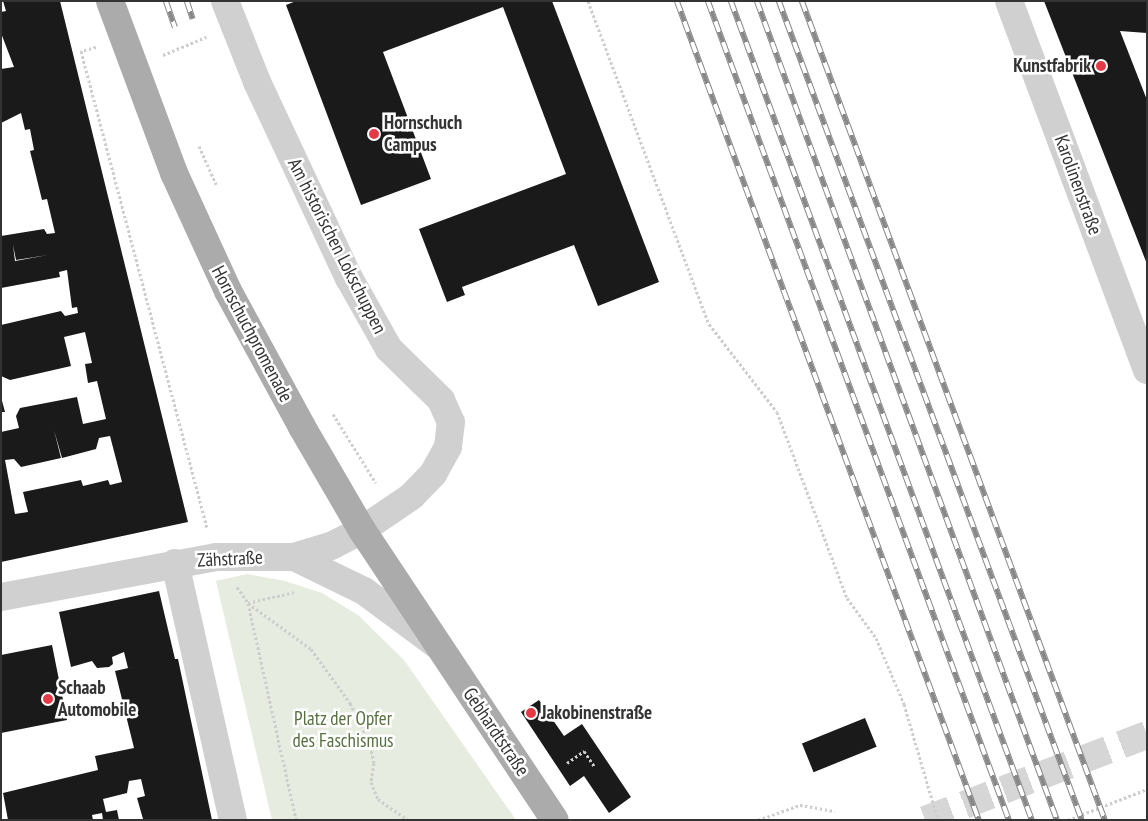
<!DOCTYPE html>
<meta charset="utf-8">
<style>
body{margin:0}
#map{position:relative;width:1148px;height:821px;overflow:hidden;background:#fff;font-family:"PT Sans Narrow",sans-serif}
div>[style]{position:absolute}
.green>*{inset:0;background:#e6ecdf}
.building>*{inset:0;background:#1a1a1a;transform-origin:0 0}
.tertiary-tunnel>*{height:28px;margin-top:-14px;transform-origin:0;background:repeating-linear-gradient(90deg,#d6d6d6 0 28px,transparent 0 42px)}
.path>*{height:3px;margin-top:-1.5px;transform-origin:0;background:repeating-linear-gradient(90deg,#cdcdcd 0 2.5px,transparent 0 5px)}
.minor>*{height:28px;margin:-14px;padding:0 14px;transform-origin:14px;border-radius:14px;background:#d0d0d0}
.tertiary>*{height:28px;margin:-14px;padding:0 14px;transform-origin:14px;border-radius:14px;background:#d0d0d0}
.primary>*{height:28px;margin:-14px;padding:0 14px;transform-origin:14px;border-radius:14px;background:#ababab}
.rail>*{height:5.5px;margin-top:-2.75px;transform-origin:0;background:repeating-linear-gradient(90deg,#fff 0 11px,#888 0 22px);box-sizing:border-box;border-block:1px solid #888}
.dots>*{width:14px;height:14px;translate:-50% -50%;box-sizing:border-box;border:2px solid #fff;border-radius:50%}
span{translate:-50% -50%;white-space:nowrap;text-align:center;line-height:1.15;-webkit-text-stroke:5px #fff;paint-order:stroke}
.poi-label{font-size:19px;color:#333;font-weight:700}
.right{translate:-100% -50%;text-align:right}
.left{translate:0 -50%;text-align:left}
.street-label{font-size:19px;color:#333}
.park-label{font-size:19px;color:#56703f}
.frame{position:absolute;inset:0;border:2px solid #333;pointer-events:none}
</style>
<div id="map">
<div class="green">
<i style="clip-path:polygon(247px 574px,285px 581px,322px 593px,358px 615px,404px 660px,516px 820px,272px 820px,216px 581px)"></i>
</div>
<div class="building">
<i style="clip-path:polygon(evenodd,3px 1px,60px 1px,188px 522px,1px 562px,1px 432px,19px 428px,16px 416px,20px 408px,77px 397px,83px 424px,106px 419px,97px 381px,88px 383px,85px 364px,92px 363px,85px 332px,64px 337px,71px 366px,10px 380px,1px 376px,1px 325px,61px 311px,65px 316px,78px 313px,77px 307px,72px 308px,67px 270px,59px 272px,60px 277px,1px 288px,1px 236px,44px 229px,47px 234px,55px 233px,47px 199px,42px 200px,30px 151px,34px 150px,30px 129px,25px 130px,21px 113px,1px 123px,1px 69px,14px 67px,1px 33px,1px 12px,6px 11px,3px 1px,13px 245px,16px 260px,48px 255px,15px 261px,13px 245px,3px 1px,54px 430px,62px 458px,96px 449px,99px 438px,110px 436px,122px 482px,110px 485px,108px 480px,83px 486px,81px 480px,23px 492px,28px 512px,15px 514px,5px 460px,14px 459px,21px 467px,61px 458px,54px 430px)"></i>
<i style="clip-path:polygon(296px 1px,552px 1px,659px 282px,598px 306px,574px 245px,462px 287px,465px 295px,447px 302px,419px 229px,566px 174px,503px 7px,383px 52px,431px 179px,361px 205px,286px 5px)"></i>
<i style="clip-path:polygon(1044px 1px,1147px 1px,1147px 33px,1120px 31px,1147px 100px,1147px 264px)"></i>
<i style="clip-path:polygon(1px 397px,5px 412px,1px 412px)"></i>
<i style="clip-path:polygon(159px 591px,175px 659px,178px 659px,212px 820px,143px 819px,137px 798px,145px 796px,141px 779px,129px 781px,127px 793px,103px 799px,106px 812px,117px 810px,119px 820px,103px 820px,102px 813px,92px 815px,93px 820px,8px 820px,3px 793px,98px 770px,95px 756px,134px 748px,115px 671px,137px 666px,128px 668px,124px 652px,112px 657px,113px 664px,109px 667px,97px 668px,92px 661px,71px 667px,59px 612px)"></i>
<i style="clip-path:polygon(52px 645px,67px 720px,1px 733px,1px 655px)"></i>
<i style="clip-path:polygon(539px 700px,564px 736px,582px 724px,631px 797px,609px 813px,584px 776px,570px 786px,521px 712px)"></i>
<i style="left:865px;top:718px;width:31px;height:68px;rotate:68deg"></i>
</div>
<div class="tertiary-tunnel">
<i style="left:925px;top:820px;width:238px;rotate:-21deg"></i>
</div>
<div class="path">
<i style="left:588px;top:1px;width:345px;rotate:69.5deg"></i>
<i style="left:709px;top:324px;width:111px;rotate:52.3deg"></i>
<i style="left:777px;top:412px;width:199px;rotate:69.4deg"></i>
<i style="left:847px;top:598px;width:49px;rotate:54.1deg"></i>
<i style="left:876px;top:638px;width:72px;rotate:67deg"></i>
<i style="left:904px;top:704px;width:121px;rotate:73.7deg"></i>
<i style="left:96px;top:47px;width:16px;rotate:165deg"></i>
<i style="left:81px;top:51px;width:493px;rotate:75.2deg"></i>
<i style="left:163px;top:55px;width:47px;rotate:-22.7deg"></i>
<i style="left:199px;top:146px;width:42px;rotate:65.9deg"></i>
<i style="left:333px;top:414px;width:81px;rotate:58.1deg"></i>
<i style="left:237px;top:587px;width:19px;rotate:55deg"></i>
<i style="left:248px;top:603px;width:222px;rotate:77.5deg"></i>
<i style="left:248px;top:603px;width:47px;rotate:-13.4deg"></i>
<i style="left:248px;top:603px;width:78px;rotate:36.1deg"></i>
<i style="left:311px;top:649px;width:67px;rotate:54.2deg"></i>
<i style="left:350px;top:703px;width:42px;rotate:63.4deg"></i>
<i style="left:369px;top:741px;width:23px;rotate:77deg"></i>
<i style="left:374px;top:763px;width:19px;rotate:99deg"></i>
<i style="left:371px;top:782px;width:18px;rotate:68deg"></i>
<i style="left:378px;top:799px;width:37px;rotate:35deg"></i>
<i style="left:567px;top:763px;width:21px;rotate:-35deg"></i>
<i style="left:584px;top:751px;width:18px;rotate:56deg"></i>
<i style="left:758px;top:820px;width:45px;rotate:-19.7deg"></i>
<i style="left:800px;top:805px;width:35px;rotate:10deg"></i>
<i style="left:1068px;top:820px;width:85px;rotate:-21.4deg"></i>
</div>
<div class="minor">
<i style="left:225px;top:1px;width:87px;rotate:68.4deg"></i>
<i style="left:257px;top:82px;width:217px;rotate:64.9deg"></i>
<i style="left:349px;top:278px;width:81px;rotate:60.6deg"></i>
<i style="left:389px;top:349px;width:73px;rotate:44.4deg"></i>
<i style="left:441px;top:400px;width:24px;rotate:66deg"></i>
<i style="left:451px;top:422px;width:25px;rotate:97deg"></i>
<i style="left:448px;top:447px;width:31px;rotate:119deg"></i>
<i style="left:433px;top:474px;width:30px;rotate:134deg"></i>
<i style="left:412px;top:496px;width:60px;rotate:145.8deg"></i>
<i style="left:175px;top:563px;width:263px;rotate:77.3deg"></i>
</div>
<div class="tertiary">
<i style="left:1009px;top:1px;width:394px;rotate:69.5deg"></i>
<i style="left:294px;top:557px;width:39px;rotate:-17deg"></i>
<i style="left:331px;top:546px;width:35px;rotate:-27deg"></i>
<i style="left:1px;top:597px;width:219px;rotate:-10.5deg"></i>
<i style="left:216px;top:557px;width:78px"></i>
<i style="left:294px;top:557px;width:78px;rotate:25.9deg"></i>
<i style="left:364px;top:591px;width:91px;rotate:36.5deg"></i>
</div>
<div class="primary">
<i style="left:110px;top:1px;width:184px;rotate:69.6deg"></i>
<i style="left:174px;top:173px;width:130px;rotate:65.4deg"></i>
<i style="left:228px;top:291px;width:155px;rotate:61.4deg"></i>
<i style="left:302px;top:427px;width:119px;rotate:59.8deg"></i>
<i style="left:362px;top:530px;width:348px;rotate:56.4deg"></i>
</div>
<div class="rail">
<i style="left:166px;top:1px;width:28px;rotate:71deg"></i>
<i style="left:187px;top:1px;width:19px;rotate:72deg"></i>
<i style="left:677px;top:1px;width:873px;rotate:69.76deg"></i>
<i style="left:708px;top:1px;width:873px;rotate:69.82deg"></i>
<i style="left:731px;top:1px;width:873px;rotate:69.82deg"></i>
<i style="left:757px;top:1px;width:872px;rotate:69.88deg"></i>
<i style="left:779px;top:1px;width:873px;rotate:69.7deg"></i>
<i style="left:802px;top:1px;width:873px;rotate:69.7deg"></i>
</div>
<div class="dots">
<i style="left:1101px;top:66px;background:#e63946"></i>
<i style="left:374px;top:134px;background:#e63946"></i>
<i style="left:48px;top:699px;background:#e63946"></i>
<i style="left:531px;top:713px;background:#e63946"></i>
</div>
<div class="poi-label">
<span class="right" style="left:1091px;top:66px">Kunstfabrik</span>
<span class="left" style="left:384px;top:134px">Hornschuch<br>Campus</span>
<span class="left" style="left:58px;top:699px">Schaab<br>Automobile</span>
<span class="left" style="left:541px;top:713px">Jakobinenstraße</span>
</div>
<div class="street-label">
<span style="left:1078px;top:185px;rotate:70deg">Karolinenstraße</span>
<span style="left:337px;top:246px;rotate:63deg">Am historischen Lokschuppen</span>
<span style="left:252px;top:334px;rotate:62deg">Hornschuchpromenade</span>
<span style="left:230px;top:559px;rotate:-3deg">Zähstraße</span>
<span style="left:496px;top:732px;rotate:56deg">Gebhardtstraße</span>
</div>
<div class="park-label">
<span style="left:343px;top:730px">Platz der Opfer<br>des Faschismus</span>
</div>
<div class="frame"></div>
</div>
